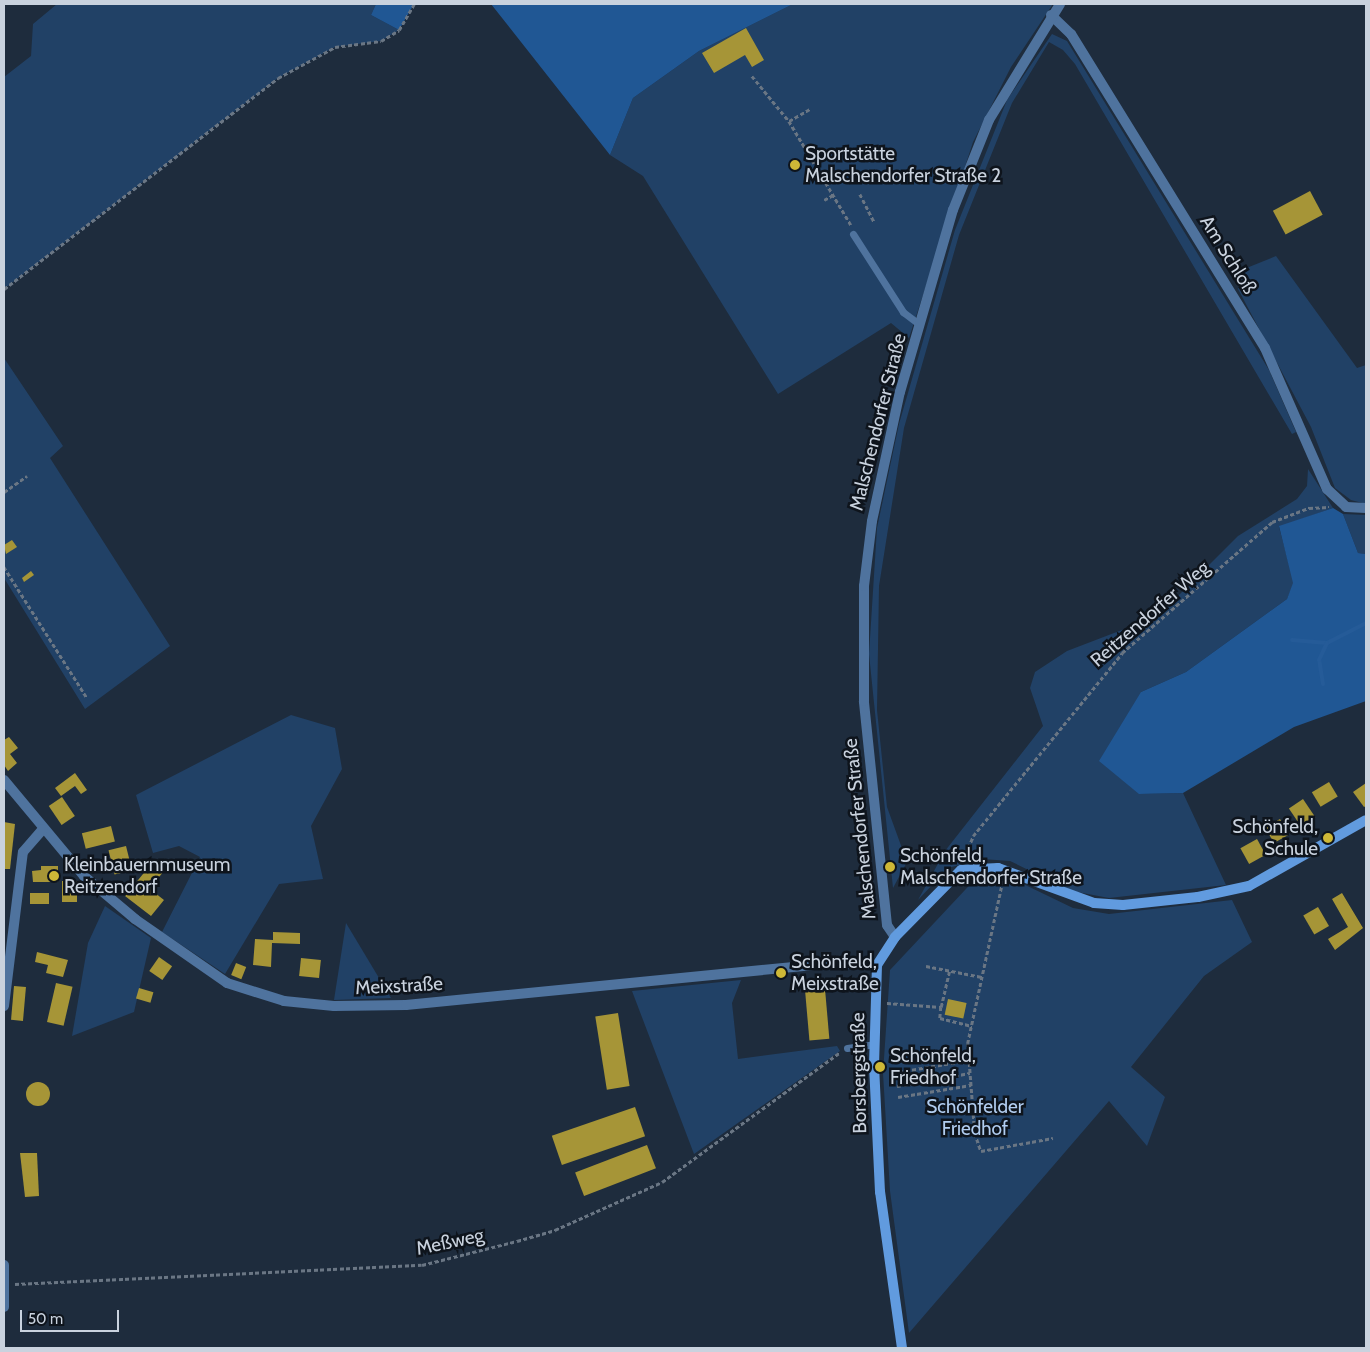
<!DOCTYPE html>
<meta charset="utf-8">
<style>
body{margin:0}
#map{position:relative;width:1370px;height:1352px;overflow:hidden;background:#1e2c3d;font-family:Cabin,sans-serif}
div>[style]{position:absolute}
.green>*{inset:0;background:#214166}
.forest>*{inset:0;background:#205794}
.stream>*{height:4px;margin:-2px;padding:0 2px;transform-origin:2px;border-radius:2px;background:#255b98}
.building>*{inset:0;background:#a69537;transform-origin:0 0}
.round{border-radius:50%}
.path>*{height:2.5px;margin-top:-1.25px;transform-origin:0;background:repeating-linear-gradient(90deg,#6a7684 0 4px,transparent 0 6.5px)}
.lane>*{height:7px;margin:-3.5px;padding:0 3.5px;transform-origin:3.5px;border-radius:3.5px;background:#4f739e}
.street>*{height:10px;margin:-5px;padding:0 5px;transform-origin:5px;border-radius:5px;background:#4f739e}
.secondary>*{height:10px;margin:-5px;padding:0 5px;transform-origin:5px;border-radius:5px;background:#619bdf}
.dots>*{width:14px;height:14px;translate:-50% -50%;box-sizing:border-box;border:2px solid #0e141c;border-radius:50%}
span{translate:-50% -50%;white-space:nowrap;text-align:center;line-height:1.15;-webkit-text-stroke:5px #0e141c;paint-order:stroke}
.poi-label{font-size:19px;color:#c9d2de}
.left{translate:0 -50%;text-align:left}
.right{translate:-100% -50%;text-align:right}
.street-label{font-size:19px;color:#c9d2de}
.park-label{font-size:19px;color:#b1cdf0}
.frame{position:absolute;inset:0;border:5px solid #c9d2de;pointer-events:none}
.scale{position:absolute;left:20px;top:1310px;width:99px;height:22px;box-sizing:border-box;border:2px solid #c9d2de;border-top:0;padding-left:6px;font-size:15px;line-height:18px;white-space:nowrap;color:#c9d2de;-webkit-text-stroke:4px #0e141c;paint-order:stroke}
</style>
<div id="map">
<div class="green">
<i style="clip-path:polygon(57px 4px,376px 4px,371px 15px,399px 30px,381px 41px,335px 47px,278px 78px,4px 289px,4px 77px,31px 56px,33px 24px)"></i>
<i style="clip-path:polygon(793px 4px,1053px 4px,1011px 67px,973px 142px,909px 338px,891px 323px,778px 394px,643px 176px,610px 155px,633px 98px,699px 51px)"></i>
<i style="clip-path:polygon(1052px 34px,1067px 41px,1269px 370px,1296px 432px,1292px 434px,1075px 64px,1063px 50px,1049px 42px,1012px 103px,959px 235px,904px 428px,879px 586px,877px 710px,887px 807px,907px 862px,893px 888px,869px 654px,877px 528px,899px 424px,955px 230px,1007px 100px)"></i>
<i style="clip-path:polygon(1276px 256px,1357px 368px,1366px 365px,1366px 504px,1351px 500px,1335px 488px,1311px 427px,1238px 289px,1244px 269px)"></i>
<i style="clip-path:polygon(4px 358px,63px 446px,50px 458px,170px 646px,85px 709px,4px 578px)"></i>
<i style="clip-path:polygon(1308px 469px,1333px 508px,1279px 527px,1294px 583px,1287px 599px,1186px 672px,1141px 692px,1139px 794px,1183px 793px,1226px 885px,1109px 898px,1072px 891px,1010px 861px,982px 859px,948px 868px,918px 900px,945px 851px,1043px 726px,1030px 688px,1035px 672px,1067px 651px,1148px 620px,1170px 604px,1238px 536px,1297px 499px,1307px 486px)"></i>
<i style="clip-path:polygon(1343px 514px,1366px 515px,1366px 554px,1358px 553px)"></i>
<i style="clip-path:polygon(291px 715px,335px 728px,342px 769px,311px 826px,323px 879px,279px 884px,225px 974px,162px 932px,200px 857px,179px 846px,153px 853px,136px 795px)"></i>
<i style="clip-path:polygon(980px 874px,1009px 877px,1073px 908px,1109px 914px,1232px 900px,1252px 942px,1204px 976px,1131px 1067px,1165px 1097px,1147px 1146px,1109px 1101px,909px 1333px,890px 1191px,883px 1073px,890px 970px)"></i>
<i style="clip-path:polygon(105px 906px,151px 938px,134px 1012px,72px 1036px,88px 943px)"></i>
<i style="clip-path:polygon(346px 923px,391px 998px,334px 1000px)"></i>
<i style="clip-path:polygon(741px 980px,732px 1003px,738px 1059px,837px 1046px,840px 1051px,694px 1154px,632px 991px)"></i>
</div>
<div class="forest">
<i style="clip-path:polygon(376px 4px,414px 4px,399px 30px,371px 15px)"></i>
<i style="clip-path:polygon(491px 4px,793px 4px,699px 51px,633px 98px,610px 155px)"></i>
<i style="clip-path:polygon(1333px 508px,1343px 514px,1358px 553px,1366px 554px,1366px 701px,1294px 727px,1183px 793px,1139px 794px,1099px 761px,1141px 692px,1186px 672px,1287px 599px,1293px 583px,1279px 526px)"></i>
</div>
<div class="stream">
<i style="left:1292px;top:640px;width:35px;rotate:5deg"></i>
<i style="left:1327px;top:643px;width:44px;rotate:-27.1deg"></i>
<i style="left:1323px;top:684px;width:24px;rotate:-99deg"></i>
<i style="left:1319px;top:660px;width:19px;rotate:-65deg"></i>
</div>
<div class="building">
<i style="clip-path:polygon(746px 28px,764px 60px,752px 67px,745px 55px,714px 73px,702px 53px)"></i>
<i style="left:1310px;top:191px;width:27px;height:42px;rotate:62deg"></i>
<i style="clip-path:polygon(12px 540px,17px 547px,6px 554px,4px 545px)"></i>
<i style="clip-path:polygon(31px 571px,34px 575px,24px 582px,22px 578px)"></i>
<i style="clip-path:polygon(9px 737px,18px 748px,10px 754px,17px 763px,8px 771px,4px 765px,4px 740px)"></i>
<i style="clip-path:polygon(75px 773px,87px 790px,81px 794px,75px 786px,61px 796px,55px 788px)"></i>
<i style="left:1329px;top:782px;width:17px;height:20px;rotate:59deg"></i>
<i style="clip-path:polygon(1366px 783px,1366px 806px,1364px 807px,1353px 792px)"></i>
<i style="left:62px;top:797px;width:23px;height:16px;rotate:56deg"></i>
<i style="left:1303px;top:799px;width:22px;height:17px;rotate:56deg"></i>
<i style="left:1280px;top:819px;width:18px;height:17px;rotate:61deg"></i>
<i style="clip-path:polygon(4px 822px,15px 824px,10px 869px,4px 869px)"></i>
<i style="left:111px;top:826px;width:16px;height:30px;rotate:76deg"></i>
<i style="left:1257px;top:839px;width:18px;height:19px;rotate:61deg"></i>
<i style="left:126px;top:846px;width:25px;height:18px;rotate:76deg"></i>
<i style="clip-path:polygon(152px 863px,163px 872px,150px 889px,164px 900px,151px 916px,125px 896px)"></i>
<i style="clip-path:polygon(41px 866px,58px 866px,58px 882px,33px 882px,32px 871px,41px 870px)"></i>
<i style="left:62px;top:881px;width:15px;height:21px"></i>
<i style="left:30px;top:893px;width:19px;height:11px"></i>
<i style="clip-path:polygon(1342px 893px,1363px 928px,1335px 950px,1328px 939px,1348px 927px,1332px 899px)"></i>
<i style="left:1318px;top:907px;width:22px;height:17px;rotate:60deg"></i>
<i style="clip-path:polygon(273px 932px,300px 933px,300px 944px,272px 943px,271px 967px,253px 965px,255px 939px,273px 940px)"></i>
<i style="clip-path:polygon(37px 952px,68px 960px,63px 977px,46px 973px,48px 965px,35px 962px)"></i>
<i style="left:159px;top:957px;width:16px;height:17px;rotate:35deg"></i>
<i style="left:301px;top:958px;width:20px;height:18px;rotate:6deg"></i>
<i style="left:236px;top:963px;width:11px;height:13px;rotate:22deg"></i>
<i style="left:56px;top:983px;width:17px;height:40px;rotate:13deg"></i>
<i style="left:14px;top:986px;width:12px;height:34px;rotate:5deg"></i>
<i style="left:139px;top:988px;width:15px;height:11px;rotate:16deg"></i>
<i style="left:825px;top:989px;width:50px;height:20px;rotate:85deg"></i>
<i style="left:948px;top:999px;width:19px;height:16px;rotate:12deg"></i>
<i style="left:618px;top:1013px;width:74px;height:23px;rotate:81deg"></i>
<i class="round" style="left:26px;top:1082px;width:24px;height:24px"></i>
<i style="left:635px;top:1107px;width:31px;height:88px;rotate:71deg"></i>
<i style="left:647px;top:1145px;width:25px;height:77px;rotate:69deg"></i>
<i style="clip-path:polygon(20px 1153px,37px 1153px,39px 1196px,25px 1197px)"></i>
</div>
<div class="path">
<i style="left:752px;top:76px;width:58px;rotate:50.6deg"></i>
<i style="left:789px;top:121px;width:121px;rotate:59.2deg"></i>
<i style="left:789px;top:121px;width:24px;rotate:-30deg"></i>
<i style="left:860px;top:194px;width:31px;rotate:63deg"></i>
<i style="left:824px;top:200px;width:10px;rotate:-29deg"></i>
<i style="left:4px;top:289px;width:346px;rotate:-37.6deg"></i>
<i style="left:278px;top:78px;width:65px;rotate:-28.5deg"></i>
<i style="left:335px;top:47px;width:46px;rotate:-7.4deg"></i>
<i style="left:381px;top:41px;width:21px;rotate:-31deg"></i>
<i style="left:399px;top:30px;width:30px;rotate:-60deg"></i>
<i style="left:4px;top:492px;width:28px;rotate:-35deg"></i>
<i style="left:4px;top:567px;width:155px;rotate:57.6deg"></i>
<i style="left:963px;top:860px;width:26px;rotate:-67deg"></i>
<i style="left:973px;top:836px;width:236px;rotate:-50.8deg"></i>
<i style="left:1122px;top:653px;width:199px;rotate:-41.1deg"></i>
<i style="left:1272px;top:522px;width:40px;rotate:-21deg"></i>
<i style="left:1309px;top:508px;width:20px;rotate:-3deg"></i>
<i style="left:1003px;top:881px;width:166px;rotate:102.2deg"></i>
<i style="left:968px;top:1043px;width:90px;rotate:85.6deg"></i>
<i style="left:975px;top:1133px;width:19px;rotate:72deg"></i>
<i style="left:981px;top:1151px;width:73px;rotate:-10.2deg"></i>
<i style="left:926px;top:966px;width:57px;rotate:11.1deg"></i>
<i style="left:887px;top:1003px;width:54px;rotate:4.2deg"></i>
<i style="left:941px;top:1007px;width:11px;rotate:95deg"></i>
<i style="left:940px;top:1018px;width:33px;rotate:14deg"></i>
<i style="left:941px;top:1007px;width:37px;rotate:-77deg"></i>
<i style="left:893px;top:1073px;width:77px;rotate:-9.7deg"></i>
<i style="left:897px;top:1086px;width:74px;rotate:-10.1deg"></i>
<i style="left:898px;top:1097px;width:74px;rotate:-9.3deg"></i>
<i style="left:15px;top:1284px;width:407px;rotate:-2.7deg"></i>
<i style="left:422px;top:1265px;width:98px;rotate:-14.2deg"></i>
<i style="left:517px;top:1241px;width:40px;rotate:-16deg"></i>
<i style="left:555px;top:1230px;width:117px;rotate:-24.2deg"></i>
<i style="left:662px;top:1182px;width:219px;rotate:-36.1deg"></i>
</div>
<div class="lane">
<i style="left:853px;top:234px;width:93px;rotate:57.3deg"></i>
<i style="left:903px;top:312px;width:21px;rotate:37deg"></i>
<i style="left:847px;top:1048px;width:27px;rotate:-8deg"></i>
</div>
<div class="street">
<i style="left:1051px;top:15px;width:28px;rotate:44deg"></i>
<i style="left:1071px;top:34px;width:369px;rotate:58.3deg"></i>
<i style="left:1265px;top:348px;width:154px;rotate:66.3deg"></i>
<i style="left:1327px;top:489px;width:26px;rotate:43deg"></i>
<i style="left:1346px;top:507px;width:20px;rotate:3deg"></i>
<i style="left:4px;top:780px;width:125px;rotate:50.2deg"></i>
<i style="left:84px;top:876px;width:67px;rotate:40.1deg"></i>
<i style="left:135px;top:919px;width:112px;rotate:34.8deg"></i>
<i style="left:227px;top:983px;width:60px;rotate:17.5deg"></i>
<i style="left:284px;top:1001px;width:50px;rotate:5.7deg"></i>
<i style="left:334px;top:1006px;width:72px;rotate:-0.8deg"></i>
<i style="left:406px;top:1005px;width:431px;rotate:-5.6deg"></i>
<i style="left:835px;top:963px;width:42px;rotate:2.7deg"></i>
<i style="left:895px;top:937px;width:14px;rotate:-124deg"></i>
<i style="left:887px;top:925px;width:225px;rotate:-95.9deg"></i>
<i style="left:864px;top:701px;width:115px;rotate:-90deg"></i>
<i style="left:864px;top:586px;width:65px;rotate:-83deg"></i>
<i style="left:872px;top:521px;width:132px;rotate:-77.8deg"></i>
<i style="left:900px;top:392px;width:190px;rotate:-73.8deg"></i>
<i style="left:953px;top:210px;width:97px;rotate:-68.2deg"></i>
<i style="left:989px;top:120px;width:136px;rotate:-58.5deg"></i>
<i style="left:4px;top:1006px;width:155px;rotate:-83deg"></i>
<i style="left:23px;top:852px;width:30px;rotate:-49deg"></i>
<i style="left:4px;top:1265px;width:42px;rotate:90deg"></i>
</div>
<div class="secondary">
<i style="left:902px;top:1348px;width:158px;rotate:-98deg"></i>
<i style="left:880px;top:1192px;width:126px;rotate:-92.7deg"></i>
<i style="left:874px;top:1066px;width:101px;rotate:-88.3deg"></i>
<i style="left:877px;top:965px;width:33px;rotate:-57deg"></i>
<i style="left:895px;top:937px;width:94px;rotate:-45.4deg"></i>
<i style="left:961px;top:870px;width:37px;rotate:-3deg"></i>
<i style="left:998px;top:868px;width:102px;rotate:20deg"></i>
<i style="left:1094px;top:903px;width:29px;rotate:4deg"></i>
<i style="left:1123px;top:905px;width:75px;rotate:-6.1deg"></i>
<i style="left:1198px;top:897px;width:52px;rotate:-12.2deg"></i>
<i style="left:1249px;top:886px;width:134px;rotate:-29.4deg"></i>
</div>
<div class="dots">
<i style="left:795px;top:165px;background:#ceb837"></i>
<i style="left:1328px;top:838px;background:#ceb837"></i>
<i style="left:890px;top:867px;background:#ceb837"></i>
<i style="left:54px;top:876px;background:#ceb837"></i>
<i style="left:781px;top:973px;background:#ceb837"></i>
<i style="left:880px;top:1067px;background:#ceb837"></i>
</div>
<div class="poi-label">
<span class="left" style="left:805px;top:165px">Sportstätte<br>Malschendorfer Straße 2</span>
<span class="right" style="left:1318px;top:838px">Schönfeld,<br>Schule</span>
<span class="left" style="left:900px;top:867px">Schönfeld,<br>Malschendorfer Straße</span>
<span class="left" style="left:64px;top:876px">Kleinbauernmuseum<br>Reitzendorf</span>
<span class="left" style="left:791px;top:973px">Schönfeld,<br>Meixstraße</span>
<span class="left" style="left:890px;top:1067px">Schönfeld,<br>Friedhof</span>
</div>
<div class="street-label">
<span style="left:1228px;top:255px;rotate:58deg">Am Schloß</span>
<span style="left:878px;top:422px;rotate:-76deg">Malschendorfer Straße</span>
<span style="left:1150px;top:614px;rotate:-41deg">Reitzendorfer Weg</span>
<span style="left:860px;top:829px;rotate:-96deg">Malschendorfer Straße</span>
<span style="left:399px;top:986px;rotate:-3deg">Meixstraße</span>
<span style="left:859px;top:1073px;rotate:-91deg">Borsbergstraße</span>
<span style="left:450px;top:1242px;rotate:-12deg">Meßweg</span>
</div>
<div class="park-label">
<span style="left:975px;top:1118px">Schönfelder<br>Friedhof</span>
</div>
<div class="frame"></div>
<div class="scale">50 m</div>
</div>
